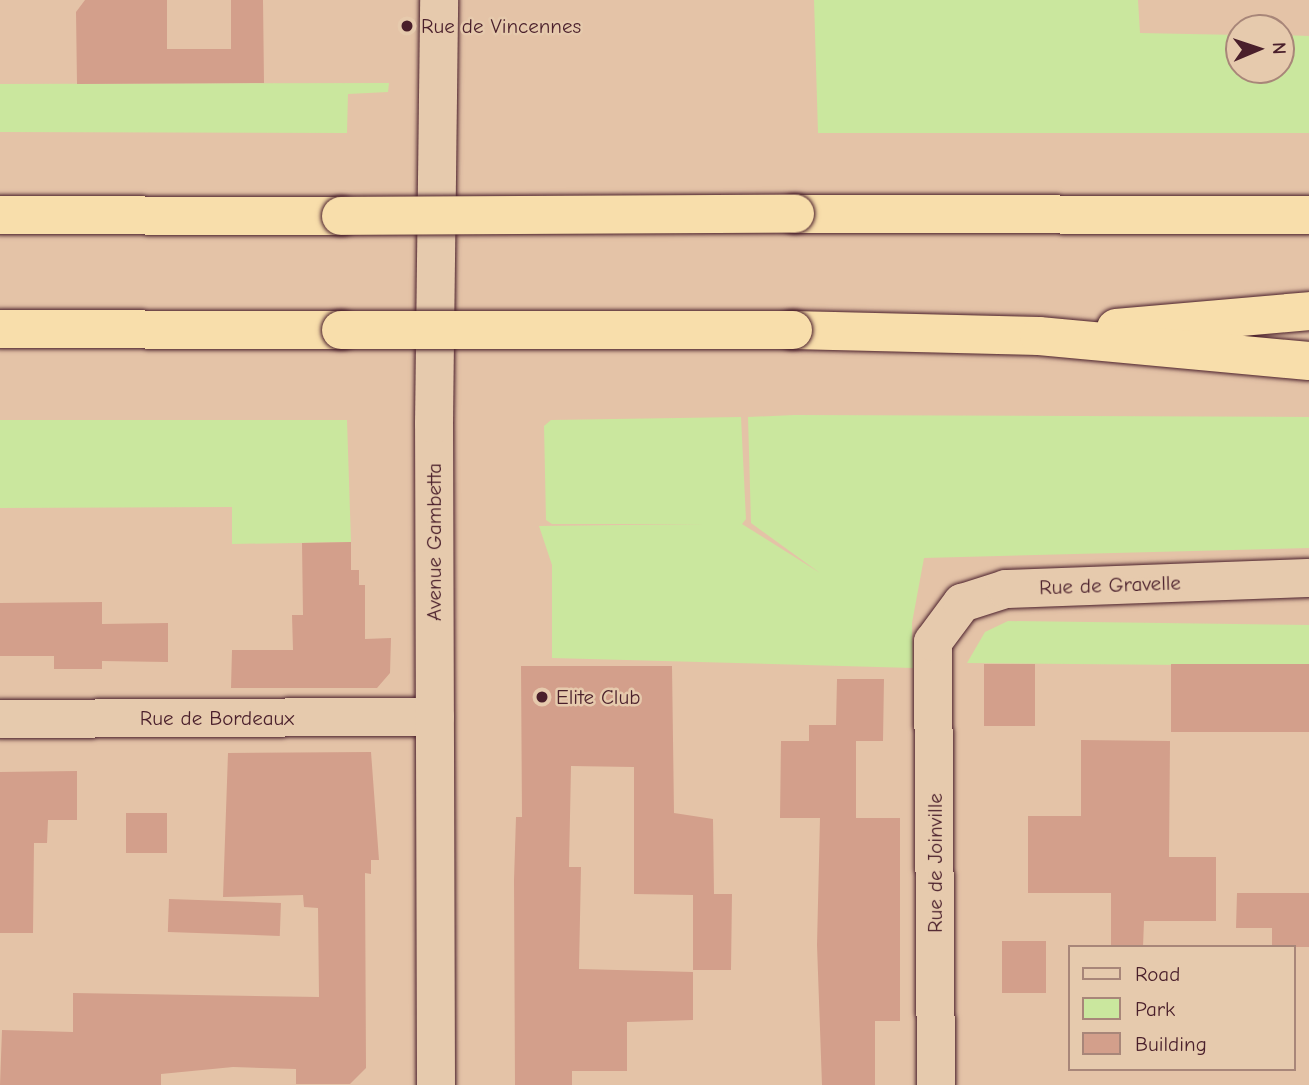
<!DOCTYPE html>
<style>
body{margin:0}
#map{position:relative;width:1309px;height:1085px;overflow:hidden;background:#e4c3a7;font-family:"Comic Neue",sans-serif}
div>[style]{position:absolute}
.green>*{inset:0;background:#cae79e}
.building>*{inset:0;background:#d39f8b;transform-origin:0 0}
.roads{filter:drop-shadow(0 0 2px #4a1f2b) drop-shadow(0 0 2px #4a1f2b)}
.minor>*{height:38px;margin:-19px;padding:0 19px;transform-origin:19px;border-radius:19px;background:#e6caad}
.highway>*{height:38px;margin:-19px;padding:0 19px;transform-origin:19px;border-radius:19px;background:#f8deab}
.bridges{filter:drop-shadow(0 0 2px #4a1f2b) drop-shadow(0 0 2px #4a1f2b)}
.highway-bridge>*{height:38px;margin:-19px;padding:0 19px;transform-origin:19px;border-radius:19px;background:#f8deab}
.dots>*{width:19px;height:19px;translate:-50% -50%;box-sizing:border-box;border:4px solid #e6caad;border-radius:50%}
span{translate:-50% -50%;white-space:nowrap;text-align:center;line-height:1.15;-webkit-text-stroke:5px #e6caad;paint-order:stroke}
.poi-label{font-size:21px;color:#4a1f2b}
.left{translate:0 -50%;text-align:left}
.street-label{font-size:21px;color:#4a1f2b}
.legend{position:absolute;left:1068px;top:945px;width:228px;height:126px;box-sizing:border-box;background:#e6caad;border:2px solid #a88679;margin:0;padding:9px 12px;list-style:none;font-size:21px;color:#4a1f2b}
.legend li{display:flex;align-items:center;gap:14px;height:35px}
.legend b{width:35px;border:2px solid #a88679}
.north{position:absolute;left:1225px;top:14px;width:70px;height:70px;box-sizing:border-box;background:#e6caad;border:2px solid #a88679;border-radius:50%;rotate:88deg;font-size:19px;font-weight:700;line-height:28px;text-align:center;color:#4a1f2b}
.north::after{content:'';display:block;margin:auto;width:24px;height:32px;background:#4a1f2b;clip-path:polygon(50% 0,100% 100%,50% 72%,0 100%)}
</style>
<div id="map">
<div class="green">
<i style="clip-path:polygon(814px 0,1138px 0,1140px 33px,1239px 35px,1239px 70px,1281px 70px,1281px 35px,1309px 36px,1309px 133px,818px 133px)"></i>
<i style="clip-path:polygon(389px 83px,388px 92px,348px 94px,347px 133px,0 132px,0 84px)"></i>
<i style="clip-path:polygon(794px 415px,1309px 417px,1309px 548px,924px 558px,912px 623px,913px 668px,552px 658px,552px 565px,539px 526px,705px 524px,552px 524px,546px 520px,544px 426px,551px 420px,741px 417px,746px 519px,742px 524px,820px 573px,751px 523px,748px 417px)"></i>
<i style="clip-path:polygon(0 420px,347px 420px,351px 542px,232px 544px,232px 507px,0 508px)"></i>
<i style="clip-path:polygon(1008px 621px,1309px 625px,1309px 666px,967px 663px,985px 632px)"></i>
</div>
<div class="building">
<i style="clip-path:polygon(85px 0,167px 0,167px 49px,231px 49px,231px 0,263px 0,264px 83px,77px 84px,76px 12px)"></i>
<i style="clip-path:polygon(351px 542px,351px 570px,359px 570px,359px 585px,365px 585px,365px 639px,391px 638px,390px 673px,377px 688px,231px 688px,232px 650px,293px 650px,292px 615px,303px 615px,302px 543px)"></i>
<i style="clip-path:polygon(102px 602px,102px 624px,168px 623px,168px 662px,102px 661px,102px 669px,54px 669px,54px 656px,0 656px,0 603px)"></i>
<i style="left:984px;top:664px;width:51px;height:62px"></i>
<i style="left:1171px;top:664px;width:138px;height:68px"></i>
<i style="clip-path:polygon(521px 666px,672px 666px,674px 813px,713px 819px,714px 894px,732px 894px,731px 970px,693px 970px,693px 895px,634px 894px,634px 767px,571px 766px,569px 867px,581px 867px,579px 969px,693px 972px,693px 1020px,627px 1022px,627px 1071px,572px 1071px,572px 1085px,515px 1085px,514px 880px,516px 817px,522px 817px)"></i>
<i style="clip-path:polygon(837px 679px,884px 679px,883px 741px,856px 741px,856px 818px,900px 818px,900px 1021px,875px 1021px,875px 1085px,822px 1085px,817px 945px,820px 818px,780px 818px,781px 741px,809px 741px,809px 725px,836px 725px)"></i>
<i style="clip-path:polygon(1081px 740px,1170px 741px,1169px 857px,1216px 857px,1216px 921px,1144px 921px,1143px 947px,1111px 947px,1111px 893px,1028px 893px,1028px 816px,1081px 816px)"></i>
<i style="clip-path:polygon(371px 752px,379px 860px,371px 860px,371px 874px,365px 873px,366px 1068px,350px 1084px,296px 1084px,296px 1069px,233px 1067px,161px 1074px,161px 1085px,0 1085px,2px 1030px,73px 1032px,73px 993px,319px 997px,318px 908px,304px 907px,303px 895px,223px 897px,228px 753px)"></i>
<i style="clip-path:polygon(77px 771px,77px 820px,48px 820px,47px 843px,34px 843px,33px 933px,0 933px,0 772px)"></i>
<i style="left:126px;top:813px;width:41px;height:40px"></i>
<i style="clip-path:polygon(1237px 893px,1309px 893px,1309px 947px,1272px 947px,1272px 928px,1236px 928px)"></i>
<i style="left:169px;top:899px;width:112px;height:33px;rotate:2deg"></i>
<i style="left:1002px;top:941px;width:44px;height:52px"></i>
</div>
<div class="roads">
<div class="minor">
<i style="left:0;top:719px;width:435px;rotate:-0.3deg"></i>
<i style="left:436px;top:1085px;width:661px;rotate:-90.17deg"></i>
<i style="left:434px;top:424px;width:424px;rotate:-89.3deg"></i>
<i style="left:936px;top:1085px;width:443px;rotate:-90.4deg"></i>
<i style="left:933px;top:642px;width:49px;rotate:-53.4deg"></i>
<i style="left:962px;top:603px;width:46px;rotate:-17.7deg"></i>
<i style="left:1006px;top:589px;width:303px;rotate:-2.1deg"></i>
</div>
<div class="highway">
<i style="left:795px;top:214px;width:514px;rotate:0.11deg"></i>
<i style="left:0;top:215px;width:341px;rotate:0.2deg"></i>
<i style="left:1116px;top:328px;width:194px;rotate:-5deg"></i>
<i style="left:0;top:329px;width:341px;rotate:0.2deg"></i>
<i style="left:793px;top:330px;width:246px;rotate:1.4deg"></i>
<i style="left:1039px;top:336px;width:271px;rotate:5.3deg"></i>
</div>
</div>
<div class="bridges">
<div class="highway-bridge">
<i style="left:341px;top:216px;width:454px;rotate:-0.3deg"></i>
<i style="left:341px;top:330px;width:452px"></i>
</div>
</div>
<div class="dots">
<i style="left:407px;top:26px;background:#4a1f2b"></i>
<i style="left:542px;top:697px;background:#4a1f2b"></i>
</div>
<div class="poi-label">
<span class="left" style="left:421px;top:26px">Rue de Vincennes</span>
<span class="left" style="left:556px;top:697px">Elite Club</span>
</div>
<div class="street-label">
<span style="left:434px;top:542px;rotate:-90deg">Avenue Gambetta</span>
<span style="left:1110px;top:585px;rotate:-2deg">Rue de Gravelle</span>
<span style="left:217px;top:718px">Rue de Bordeaux</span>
<span style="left:935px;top:863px;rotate:-90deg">Rue de Joinville</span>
</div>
<ul class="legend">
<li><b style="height:9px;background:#e6caad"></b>Road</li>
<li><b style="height:19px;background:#cae79e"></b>Park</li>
<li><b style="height:19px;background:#d39f8b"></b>Building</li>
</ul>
<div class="north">N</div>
</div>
